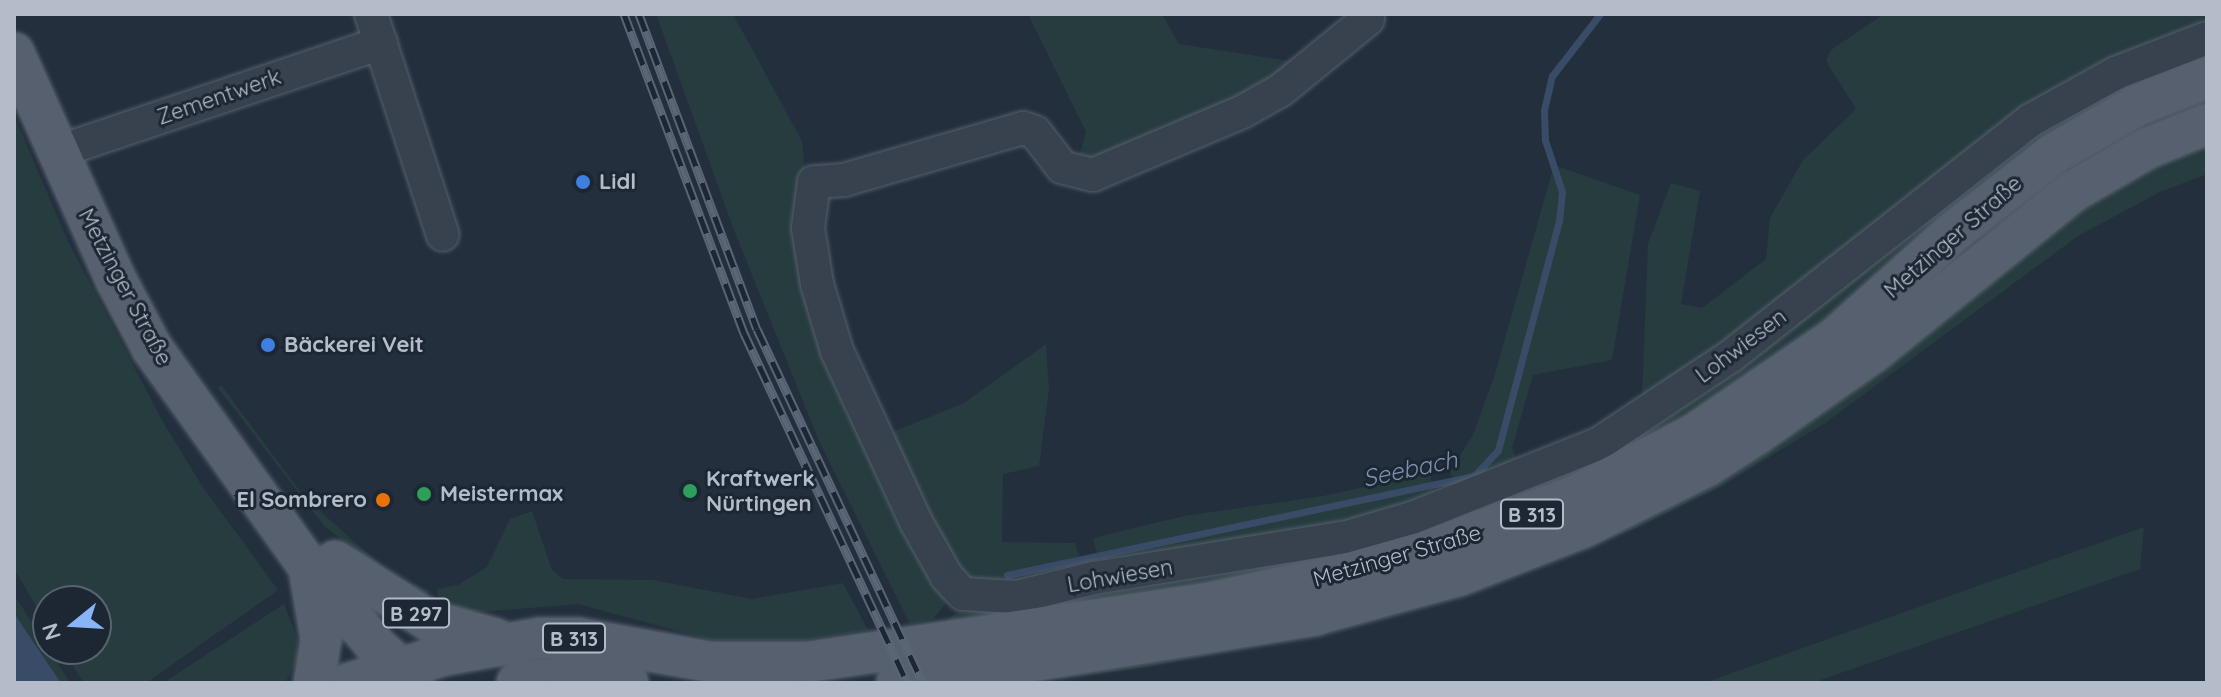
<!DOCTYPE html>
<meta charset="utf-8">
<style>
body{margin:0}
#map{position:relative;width:2221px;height:697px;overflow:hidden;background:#242f3e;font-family:Quicksand,sans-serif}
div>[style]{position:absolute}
.green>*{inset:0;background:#263c3f}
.water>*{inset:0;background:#394c67}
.stream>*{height:7px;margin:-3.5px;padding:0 3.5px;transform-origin:3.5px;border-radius:3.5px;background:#394c67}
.roads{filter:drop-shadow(0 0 2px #565f6c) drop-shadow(0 0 2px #565f6c)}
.minor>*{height:32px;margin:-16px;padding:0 16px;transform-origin:16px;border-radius:16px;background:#38414e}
.major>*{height:40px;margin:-20px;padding:0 20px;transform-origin:20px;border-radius:20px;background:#56606e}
.rail>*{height:9px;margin-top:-4.5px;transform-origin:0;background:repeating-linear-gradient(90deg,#1d2633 0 18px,#5a6575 0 36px);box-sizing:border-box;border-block:2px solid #5a6575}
.dots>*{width:22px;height:22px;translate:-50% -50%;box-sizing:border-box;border:4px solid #1d2633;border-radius:50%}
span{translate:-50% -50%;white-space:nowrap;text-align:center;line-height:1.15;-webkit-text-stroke:6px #1d2633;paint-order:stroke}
.shield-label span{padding:2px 6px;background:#1d2633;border:2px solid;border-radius:6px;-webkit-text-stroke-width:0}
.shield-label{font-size:20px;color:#b4bcc9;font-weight:700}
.street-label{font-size:22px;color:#b4bcc9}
.poi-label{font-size:22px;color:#b4bcc9;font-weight:700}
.left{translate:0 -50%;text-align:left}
.right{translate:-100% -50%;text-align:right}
.water-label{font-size:24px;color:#7c92b1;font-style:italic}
.frame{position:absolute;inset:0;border:16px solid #b4bcc9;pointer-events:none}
.north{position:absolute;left:32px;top:585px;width:80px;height:80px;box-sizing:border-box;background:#1d2633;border:2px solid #59626f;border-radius:50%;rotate:252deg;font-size:22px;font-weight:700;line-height:32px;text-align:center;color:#b4bcc9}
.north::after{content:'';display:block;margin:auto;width:28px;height:36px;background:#8ab4f8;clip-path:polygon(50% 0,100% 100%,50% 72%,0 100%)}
</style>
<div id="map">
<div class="green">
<i style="clip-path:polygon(656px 14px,733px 14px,802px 141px,828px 370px,851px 422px,867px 435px,952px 596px,933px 619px,910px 624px,819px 441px,735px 233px)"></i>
<i style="clip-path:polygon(1028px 14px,1162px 14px,1179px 44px,1315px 65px,1074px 174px,1086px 132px)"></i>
<i style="clip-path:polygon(1884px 14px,2207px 14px,2207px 31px,2133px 56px,1735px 346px,1642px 397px,1648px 244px,1671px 183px,1700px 191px,1681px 304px,1702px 308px,1766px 259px,1770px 218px,1803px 160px,1856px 109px,1826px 61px,1831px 50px)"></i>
<i style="clip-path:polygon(2207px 42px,2207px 64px,1700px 414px,1486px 517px,1254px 580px,942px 624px,966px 605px,1279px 554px,1558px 468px,2033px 126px)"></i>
<i style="clip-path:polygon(14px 115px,68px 241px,163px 422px,202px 486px,278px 590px,146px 683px,84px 683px,62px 649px,96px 649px,96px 601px,48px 601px,48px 626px,14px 569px)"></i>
<i style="clip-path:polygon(2207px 137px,2207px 174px,2160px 192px,2078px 236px,1825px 423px,1720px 487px,1634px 529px,1471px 592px,1317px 635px,1141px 668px,1025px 683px,975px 683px,1351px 619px,2091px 194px)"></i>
<i style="clip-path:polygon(1554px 165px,1640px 195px,1612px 360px,1533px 375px,1512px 448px,1521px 467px,1458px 492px,1450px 471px,1473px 435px,1495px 374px)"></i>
<i style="clip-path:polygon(1046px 344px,1049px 389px,1039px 466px,1003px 474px,1002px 542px,1075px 543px,1084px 569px,1010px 591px,964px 585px,883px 436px,964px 403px)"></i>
<i style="clip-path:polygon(221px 385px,305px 498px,391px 574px,430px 591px,424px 599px,325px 527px,218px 388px)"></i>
<i style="clip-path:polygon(1430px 473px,1435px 499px,1320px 529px,1105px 566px,1098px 558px,1093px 538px,1184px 516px,1323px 496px)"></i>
<i style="clip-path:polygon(532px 511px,552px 570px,563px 579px,653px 580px,752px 599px,843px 583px,868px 630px,803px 640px,711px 640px,578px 604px,468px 613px,439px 602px,437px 589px,458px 585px,487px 567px,510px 519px)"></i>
<i style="clip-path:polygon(2144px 527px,2140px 569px,1812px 683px,1704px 683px)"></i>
<i style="clip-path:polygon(14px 595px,35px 627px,70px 683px,61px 683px,14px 613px)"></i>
<i style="clip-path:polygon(284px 604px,297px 638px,297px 662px,285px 683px,163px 683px)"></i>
</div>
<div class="water">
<i style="clip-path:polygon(14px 613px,61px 683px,14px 683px)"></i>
</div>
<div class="stream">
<i style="left:1007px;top:575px;width:477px;rotate:-12deg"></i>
<i style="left:1474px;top:476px;width:35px;rotate:-47deg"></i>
<i style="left:1498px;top:450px;width:237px;rotate:-75.1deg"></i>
<i style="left:1559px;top:221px;width:29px;rotate:-84deg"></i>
<i style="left:1562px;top:192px;width:55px;rotate:-108.1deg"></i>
<i style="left:1545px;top:140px;width:30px;rotate:-92deg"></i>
<i style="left:1544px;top:110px;width:35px;rotate:-77deg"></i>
<i style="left:1552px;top:76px;width:78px;rotate:-52.3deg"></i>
</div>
<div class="roads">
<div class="minor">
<i style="left:371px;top:14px;width:232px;rotate:72deg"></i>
<i style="left:1368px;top:19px;width:112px;rotate:140.8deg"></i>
<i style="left:1281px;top:90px;width:45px;rotate:150.6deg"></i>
<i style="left:1242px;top:112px;width:162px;rotate:157.1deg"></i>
<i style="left:1093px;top:175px;width:32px;rotate:-166deg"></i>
<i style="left:1062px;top:167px;width:44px;rotate:-127.6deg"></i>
<i style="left:1035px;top:132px;width:13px;rotate:-162deg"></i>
<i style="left:1023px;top:128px;width:186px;rotate:163.8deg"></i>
<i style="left:844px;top:180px;width:30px;rotate:176deg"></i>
<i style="left:814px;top:182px;width:46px;rotate:97.4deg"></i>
<i style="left:808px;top:228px;width:57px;rotate:80.9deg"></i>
<i style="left:817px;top:284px;width:70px;rotate:73.4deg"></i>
<i style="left:837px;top:351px;width:188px;rotate:65.2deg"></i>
<i style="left:916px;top:522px;width:63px;rotate:60.6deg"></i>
<i style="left:947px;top:577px;width:23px;rotate:47deg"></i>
<i style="left:963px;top:594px;width:54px;rotate:3.2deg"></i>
<i style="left:1017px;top:597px;width:79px;rotate:-13.9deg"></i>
<i style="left:1094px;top:578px;width:256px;rotate:-9.2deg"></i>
<i style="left:1347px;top:537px;width:68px;rotate:-16.3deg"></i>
<i style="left:1412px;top:518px;width:202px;rotate:-21.7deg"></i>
<i style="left:1600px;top:443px;width:157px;rotate:-33.6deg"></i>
<i style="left:1731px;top:356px;width:382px;rotate:-38.2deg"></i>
<i style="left:2031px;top:120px;width:97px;rotate:-28.9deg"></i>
<i style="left:2116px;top:73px;width:97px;rotate:-21deg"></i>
<i style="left:57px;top:152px;width:342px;rotate:-18.6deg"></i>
</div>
<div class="major">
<i style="left:14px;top:53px;width:249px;rotate:65.8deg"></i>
<i style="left:116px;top:280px;width:77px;rotate:62.1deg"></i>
<i style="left:152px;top:348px;width:268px;rotate:54.4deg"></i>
<i style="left:308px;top:566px;width:105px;rotate:49.6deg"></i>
<i style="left:376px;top:646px;width:50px;rotate:42.6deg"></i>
<i style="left:335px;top:561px;width:110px;rotate:32.4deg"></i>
<i style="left:428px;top:620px;width:71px;rotate:15.6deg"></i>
<i style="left:309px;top:569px;width:71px;rotate:80.3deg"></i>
<i style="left:321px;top:639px;width:45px;rotate:99deg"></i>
<i style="left:350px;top:683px;width:99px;rotate:-16.4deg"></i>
<i style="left:445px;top:655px;width:97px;rotate:-10.1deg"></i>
<i style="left:540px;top:638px;width:37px"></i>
<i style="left:577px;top:638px;width:135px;rotate:10.2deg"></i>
<i style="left:710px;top:662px;width:98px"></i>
<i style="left:808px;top:662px;width:408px;rotate:-8.4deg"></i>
<i style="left:1212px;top:602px;width:140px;rotate:-12deg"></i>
<i style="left:1349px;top:573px;width:85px;rotate:-15.7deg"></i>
<i style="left:1431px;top:550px;width:156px;rotate:-20.6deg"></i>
<i style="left:1577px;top:495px;width:134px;rotate:-27.5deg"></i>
<i style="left:1696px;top:433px;width:167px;rotate:-34.3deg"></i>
<i style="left:1834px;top:339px;width:159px;rotate:-41.9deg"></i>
<i style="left:1952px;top:233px;width:128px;rotate:-38deg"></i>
<i style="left:2053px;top:154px;width:96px;rotate:-30deg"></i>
<i style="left:2136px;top:106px;width:76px;rotate:-21.5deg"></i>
<i style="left:517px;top:683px;width:47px;rotate:-6.1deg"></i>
<i style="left:564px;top:678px;width:64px;rotate:4.5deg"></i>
<i style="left:897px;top:683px;width:423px;rotate:-9.2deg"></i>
<i style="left:1315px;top:615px;width:148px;rotate:-15.3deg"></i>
<i style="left:1458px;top:576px;width:133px;rotate:-21.2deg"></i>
<i style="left:1582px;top:528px;width:140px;rotate:-26.4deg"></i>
<i style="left:1707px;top:466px;width:59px;rotate:-32.6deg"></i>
<i style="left:1757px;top:434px;width:144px;rotate:-35.1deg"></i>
<i style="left:1875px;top:351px;width:253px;rotate:-38.9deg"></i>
<i style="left:2072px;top:192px;width:88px;rotate:-30.1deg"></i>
<i style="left:2148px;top:148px;width:64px;rotate:-22.1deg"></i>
</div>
</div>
<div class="rail">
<i style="left:624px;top:14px;width:341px;rotate:69.4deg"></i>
<i style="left:744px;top:333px;width:386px;rotate:65deg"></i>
<i style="left:639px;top:14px;width:336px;rotate:69.5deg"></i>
<i style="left:757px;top:329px;width:391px;rotate:64.9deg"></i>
</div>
<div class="dots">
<i style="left:583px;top:182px;background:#3f7fe0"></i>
<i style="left:268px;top:345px;background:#3f7fe0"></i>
<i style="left:690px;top:491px;background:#2e9e5b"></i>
<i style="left:424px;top:494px;background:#2e9e5b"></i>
<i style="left:383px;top:500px;background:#e8710a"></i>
</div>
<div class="shield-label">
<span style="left:1532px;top:514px">B 313</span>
<span style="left:416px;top:613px">B 297</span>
<span style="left:574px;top:638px">B 313</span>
</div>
<div class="street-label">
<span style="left:219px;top:97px;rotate:-19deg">Zementwerk</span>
<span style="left:1953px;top:237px;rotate:-41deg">Metzinger Straße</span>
<span style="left:125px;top:287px;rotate:62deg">Metzinger Straße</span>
<span style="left:1741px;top:346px;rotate:-37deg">Lohwiesen</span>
<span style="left:1397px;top:556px;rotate:-16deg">Metzinger Straße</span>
<span style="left:1120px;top:576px;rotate:-10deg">Lohwiesen</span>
</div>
<div class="poi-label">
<span class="left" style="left:599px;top:182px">Lidl</span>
<span class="left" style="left:284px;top:345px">Bäckerei Veit</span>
<span class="left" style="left:706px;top:491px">Kraftwerk<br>Nürtingen</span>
<span class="left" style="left:440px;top:494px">Meistermax</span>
<span class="right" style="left:367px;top:500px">El Sombrero</span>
</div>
<div class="water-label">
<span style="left:1410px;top:469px;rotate:-12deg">Seebach</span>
</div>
<div class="frame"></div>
<div class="north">N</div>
</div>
